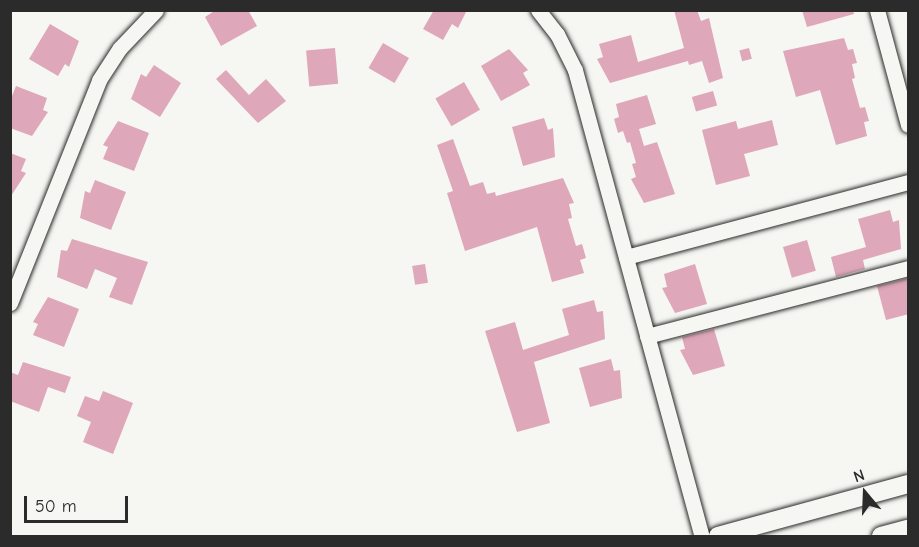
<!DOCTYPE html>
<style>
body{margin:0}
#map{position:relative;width:919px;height:547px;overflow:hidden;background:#f6f6f2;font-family:"Comic Neue",sans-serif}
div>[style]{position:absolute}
.building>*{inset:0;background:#dfa7ba;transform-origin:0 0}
.roads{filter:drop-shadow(0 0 2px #2b2b2b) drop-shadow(0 0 2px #2b2b2b)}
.minor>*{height:15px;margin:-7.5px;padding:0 7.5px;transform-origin:7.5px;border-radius:7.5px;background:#f6f6f2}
.tertiary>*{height:18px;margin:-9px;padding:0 9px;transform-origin:9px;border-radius:9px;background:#f6f6f2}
span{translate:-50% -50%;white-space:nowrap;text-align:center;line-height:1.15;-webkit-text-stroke:4.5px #f6f6f2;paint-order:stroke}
.frame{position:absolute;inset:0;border:12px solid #2b2b2b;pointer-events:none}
.north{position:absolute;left:835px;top:463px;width:60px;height:60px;-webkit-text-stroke:4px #f6f6f2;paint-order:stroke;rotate:341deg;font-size:16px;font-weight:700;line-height:24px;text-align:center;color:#2b2b2b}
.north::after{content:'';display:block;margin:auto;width:21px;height:27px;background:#2b2b2b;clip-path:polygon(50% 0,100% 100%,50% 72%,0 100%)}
.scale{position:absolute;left:24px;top:496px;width:104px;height:27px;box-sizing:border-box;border:3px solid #2b2b2b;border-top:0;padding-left:8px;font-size:18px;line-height:21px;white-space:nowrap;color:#2b2b2b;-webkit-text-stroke:4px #f6f6f2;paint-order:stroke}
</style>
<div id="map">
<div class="building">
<i style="clip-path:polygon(216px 10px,248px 10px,257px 26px,221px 46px,205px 17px)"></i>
<i style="clip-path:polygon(434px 10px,467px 10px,458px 28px,452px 24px,443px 40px,423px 29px)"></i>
<i style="clip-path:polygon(674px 10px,697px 10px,701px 21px,709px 18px,723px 78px,709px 83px,702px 61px,689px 65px,688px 61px,610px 83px,597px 59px,603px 57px,599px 44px,631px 35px,638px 62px,684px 48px)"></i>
<i style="clip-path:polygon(802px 10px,853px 10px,854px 14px,807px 27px)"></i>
<i style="clip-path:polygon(50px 24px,79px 41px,69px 67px,65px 64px,58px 76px,29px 59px)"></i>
<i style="clip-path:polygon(844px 38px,848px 50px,853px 49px,857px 63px,852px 64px,855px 78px,852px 79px,860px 108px,865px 107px,869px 121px,864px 122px,867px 136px,836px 145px,820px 90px,796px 97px,783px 51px)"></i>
<i style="left:383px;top:43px;width:30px;height:29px;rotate:30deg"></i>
<i style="left:335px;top:48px;width:36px;height:29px;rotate:85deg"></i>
<i style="left:749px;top:48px;width:11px;height:10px;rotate:75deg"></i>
<i style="clip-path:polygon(509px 49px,528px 70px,523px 73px,530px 85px,501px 101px,481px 66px)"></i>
<i style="clip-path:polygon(154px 65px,181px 83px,160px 117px,131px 99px,141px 74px,146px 77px)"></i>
<i style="clip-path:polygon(226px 70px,249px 95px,266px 79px,286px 101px,258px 123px,216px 79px)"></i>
<i style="left:464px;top:82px;width:32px;height:33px;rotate:60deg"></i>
<i style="clip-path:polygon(16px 86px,47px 98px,43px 110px,48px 112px,32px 136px,10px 128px,10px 101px)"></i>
<i style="left:713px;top:91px;width:15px;height:22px;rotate:74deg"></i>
<i style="clip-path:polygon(647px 95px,656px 124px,639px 129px,644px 146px,657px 142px,675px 194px,644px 203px,631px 179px,636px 177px,632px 164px,636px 163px,630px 142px,627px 143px,623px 131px,618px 133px,614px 119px,619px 117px,616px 104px)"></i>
<i style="clip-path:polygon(544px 118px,548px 130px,553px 128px,555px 157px,523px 166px,512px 127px)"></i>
<i style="clip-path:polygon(772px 120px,778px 145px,744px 154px,750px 176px,716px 185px,702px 130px,736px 121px,738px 129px)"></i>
<i style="clip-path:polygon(118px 121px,149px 133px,134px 171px,103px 159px,108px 147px,103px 145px)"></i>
<i style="clip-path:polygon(453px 139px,470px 186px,483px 182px,487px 194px,495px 192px,496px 196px,563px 178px,574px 203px,569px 204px,572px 218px,568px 219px,576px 246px,582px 244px,586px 258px,580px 260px,584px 273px,552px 282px,537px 227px,465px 251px,447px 193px,453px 191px,437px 145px)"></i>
<i style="clip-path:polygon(10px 153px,26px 159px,21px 171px,26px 173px,11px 196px)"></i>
<i style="clip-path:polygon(95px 180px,126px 192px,111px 230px,80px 218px,85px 191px,90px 193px)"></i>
<i style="clip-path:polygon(890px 210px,893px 222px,899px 220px,901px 249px,863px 260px,865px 269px,836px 277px,831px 257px,866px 247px,858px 219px)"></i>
<i style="clip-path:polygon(72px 239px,148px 262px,132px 305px,109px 297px,117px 278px,95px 269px,87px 289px,57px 277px,61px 250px,67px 251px)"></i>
<i style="left:807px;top:240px;width:32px;height:25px;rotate:74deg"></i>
<i style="left:425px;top:264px;width:19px;height:13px;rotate:81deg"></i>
<i style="clip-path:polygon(695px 264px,707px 304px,675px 313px,662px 288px,667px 287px,664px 274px)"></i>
<i style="clip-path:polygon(909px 278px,909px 314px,886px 320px,877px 286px)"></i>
<i style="clip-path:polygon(48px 297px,79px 309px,64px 347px,33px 335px,38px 324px,33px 322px)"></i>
<i style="clip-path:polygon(594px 300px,597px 312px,603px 311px,605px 339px,534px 362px,550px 423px,517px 432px,485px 331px,515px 322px,523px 350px,569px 335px,562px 309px)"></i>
<i style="clip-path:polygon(714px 329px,725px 366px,693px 375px,680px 350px,685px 349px,682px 337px)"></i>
<i style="clip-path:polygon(611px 359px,614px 371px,620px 370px,622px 398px,590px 407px,579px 368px)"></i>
<i style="clip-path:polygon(23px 362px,71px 377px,65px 393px,48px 387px,39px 412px,10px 401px,10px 372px,18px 375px)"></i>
<i style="clip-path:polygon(103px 391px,133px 403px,113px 454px,83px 442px,91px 422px,77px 416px,85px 396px,99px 401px)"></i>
</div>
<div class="roads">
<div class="minor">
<i style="left:538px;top:10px;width:31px;rotate:52deg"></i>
<i style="left:557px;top:34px;width:40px;rotate:63.4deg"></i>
<i style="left:575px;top:70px;width:483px;rotate:74.8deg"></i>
<i style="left:877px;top:10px;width:119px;rotate:74.9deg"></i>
<i style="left:626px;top:257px;width:292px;rotate:-14.9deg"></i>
<i style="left:10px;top:303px;width:240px;rotate:-68.2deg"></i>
<i style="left:99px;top:80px;width:38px;rotate:-57deg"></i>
<i style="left:120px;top:48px;width:52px;rotate:-46.5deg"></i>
<i style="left:647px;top:336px;width:270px;rotate:-14.6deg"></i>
</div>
<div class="tertiary">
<i style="left:718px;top:536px;width:197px;rotate:-15.3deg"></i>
<i style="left:881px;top:536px;width:28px;rotate:-15deg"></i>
</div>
</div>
<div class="frame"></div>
<div class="north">N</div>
<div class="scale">50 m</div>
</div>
